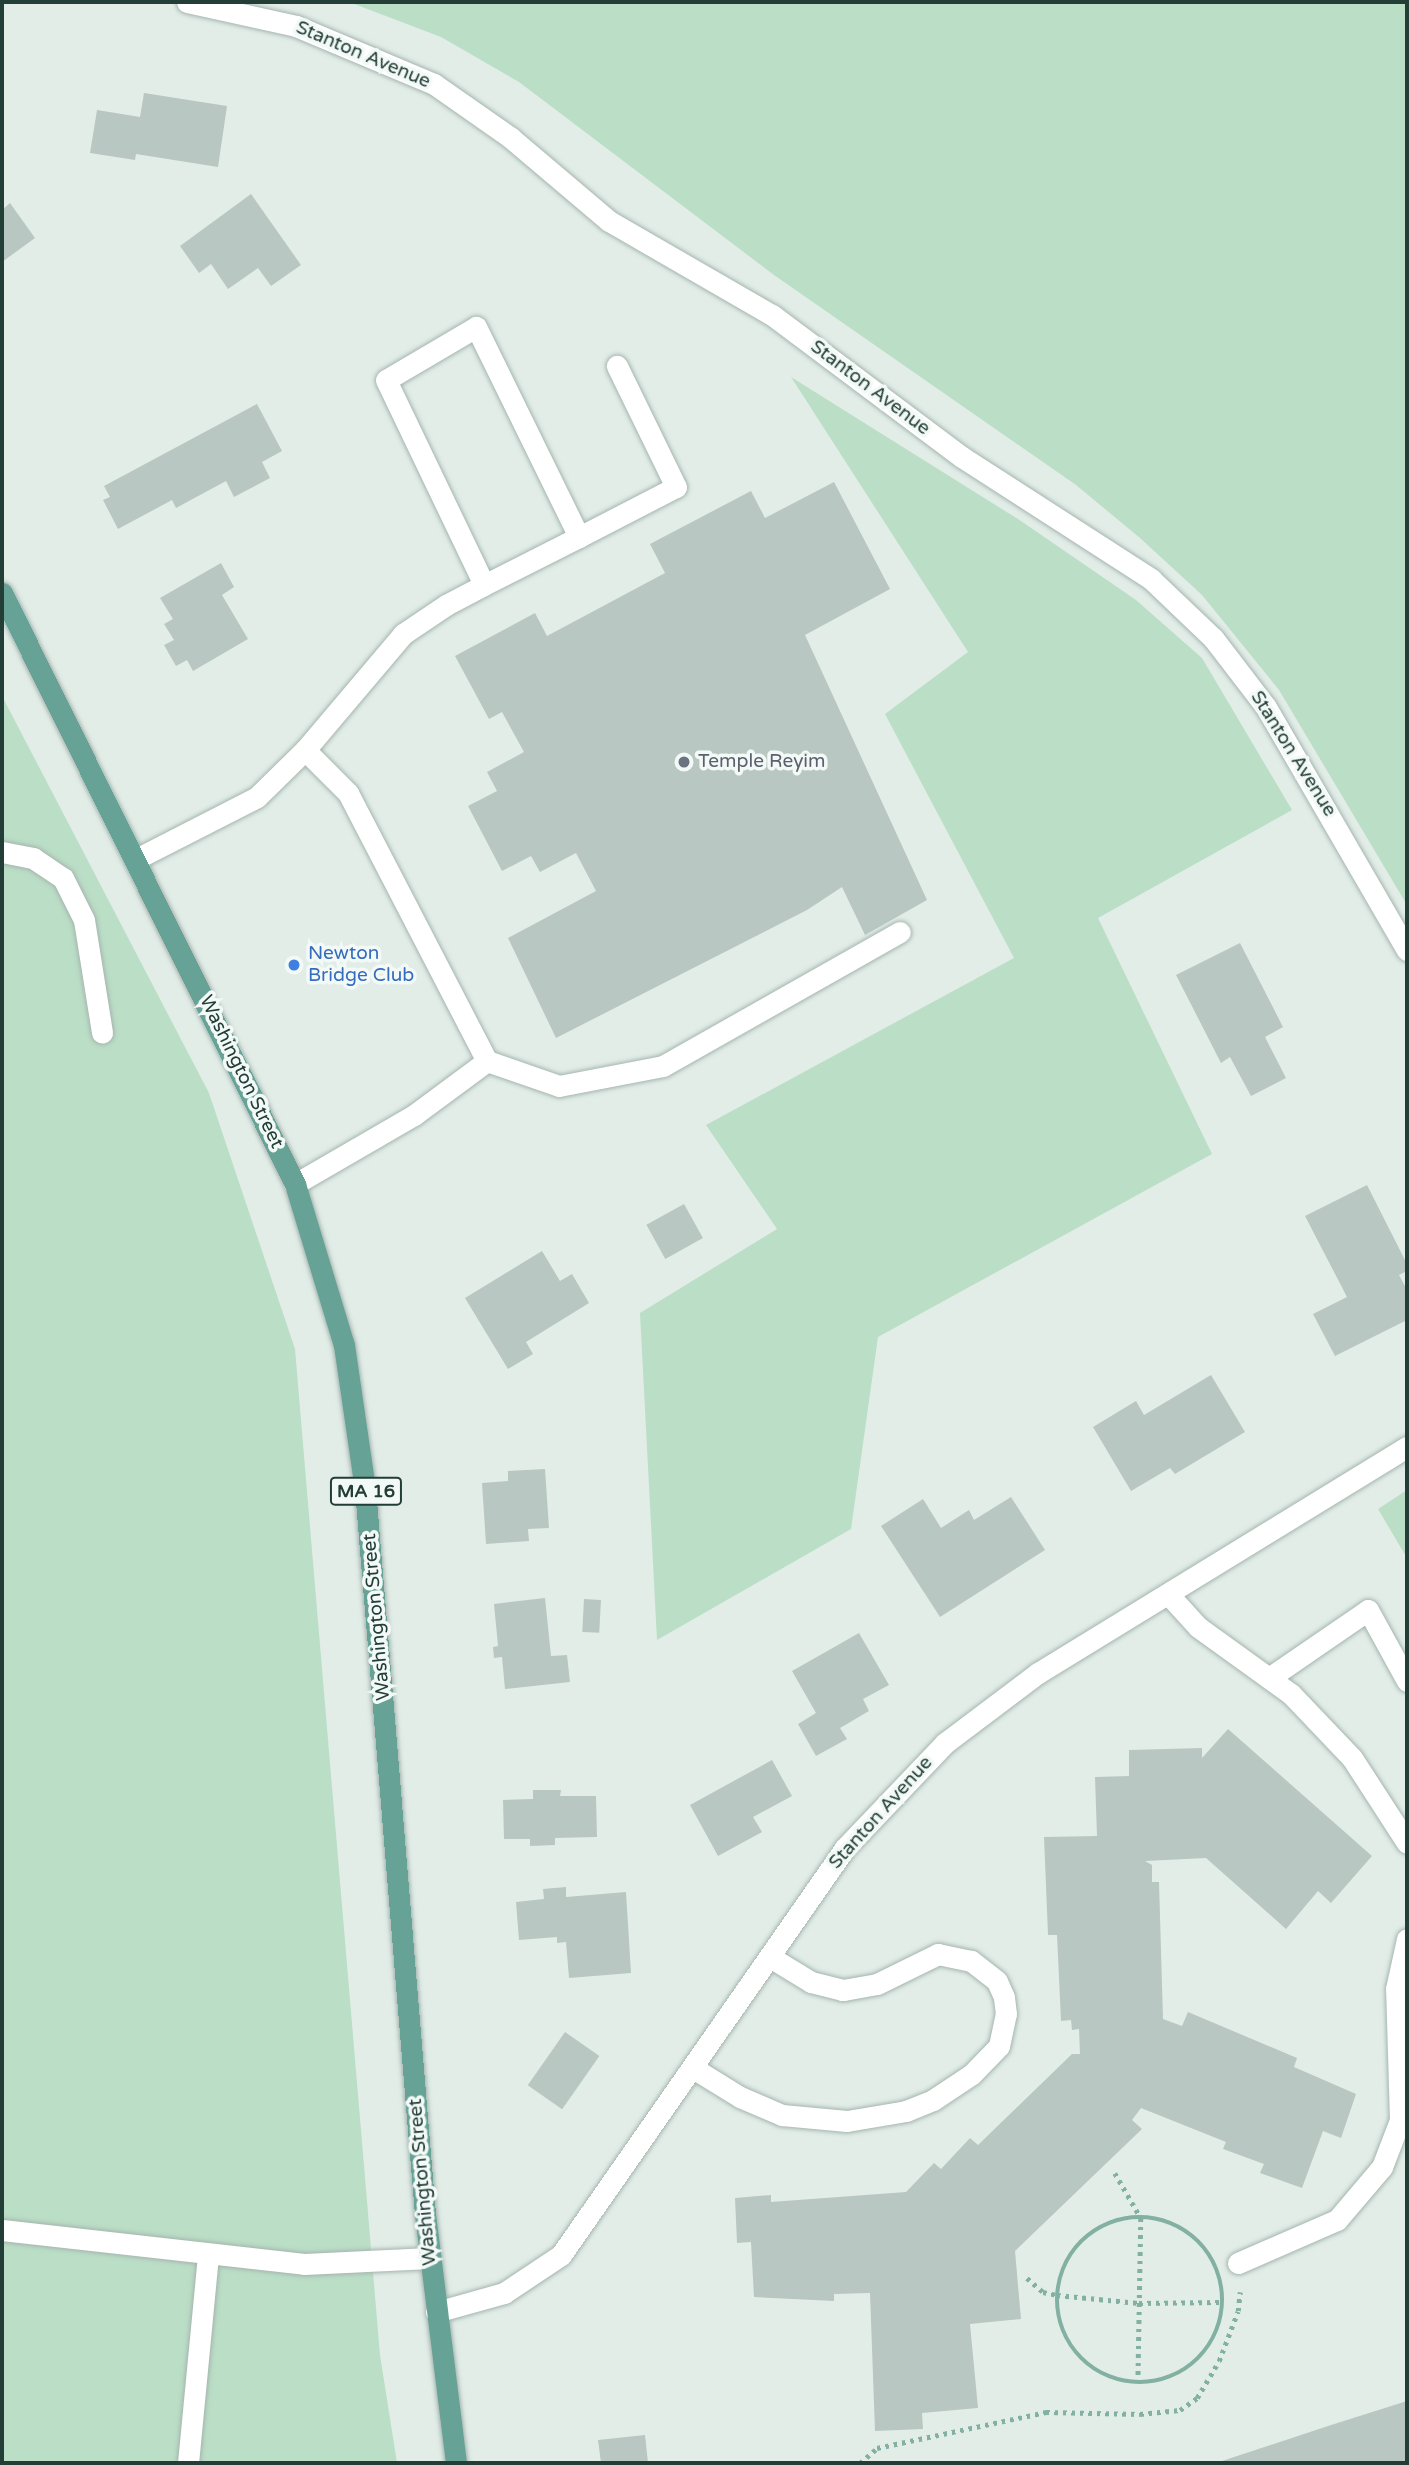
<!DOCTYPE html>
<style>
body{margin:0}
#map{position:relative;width:1409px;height:2465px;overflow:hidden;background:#e2ede8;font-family:"Varela Round",sans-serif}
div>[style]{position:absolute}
.green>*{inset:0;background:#bbdec6}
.building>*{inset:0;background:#b8c7c1;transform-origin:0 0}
.path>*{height:4.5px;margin-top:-2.25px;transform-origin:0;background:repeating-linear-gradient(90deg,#82b0a3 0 3.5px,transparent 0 8.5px)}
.path>.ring{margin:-2.25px;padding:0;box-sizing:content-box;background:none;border:4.5px solid #82b0a3;border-radius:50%}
.roads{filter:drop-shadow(0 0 2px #a5b5af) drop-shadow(0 0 2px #a5b5af)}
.lane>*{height:21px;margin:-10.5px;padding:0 10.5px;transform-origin:10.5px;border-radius:10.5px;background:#fff}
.street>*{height:21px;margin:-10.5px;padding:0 10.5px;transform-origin:10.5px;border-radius:10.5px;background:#fff}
.primary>*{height:21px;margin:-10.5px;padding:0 10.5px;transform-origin:10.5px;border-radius:10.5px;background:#66a295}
.dots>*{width:19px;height:19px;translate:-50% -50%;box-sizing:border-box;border:4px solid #f3f9f6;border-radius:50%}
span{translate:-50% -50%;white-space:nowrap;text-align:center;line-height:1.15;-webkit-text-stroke:7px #f3f9f6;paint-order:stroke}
.shield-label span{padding:2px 5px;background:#f3f9f6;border:2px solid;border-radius:5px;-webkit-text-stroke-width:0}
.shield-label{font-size:18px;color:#223e37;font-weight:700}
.street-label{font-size:19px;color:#223e37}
.worship-label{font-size:19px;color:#5b616d}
.left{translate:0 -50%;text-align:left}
.shop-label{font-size:19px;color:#366cbe}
.frame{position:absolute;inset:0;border:4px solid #223e37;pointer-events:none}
</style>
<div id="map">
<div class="green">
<i style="clip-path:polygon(349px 2px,1407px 2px,1407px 905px,1279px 690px,1202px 595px,1140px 538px,1076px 485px,774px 275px,519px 82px,441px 37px)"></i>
<i style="clip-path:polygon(791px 377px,1021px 521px,1136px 600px,1202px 658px,1292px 810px,1098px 918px,1212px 1154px,878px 1337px,851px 1529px,657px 1640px,640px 1313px,777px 1229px,706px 1125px,1014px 958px,885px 714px,968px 652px)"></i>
<i style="clip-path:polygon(2px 696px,209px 1093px,295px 1349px,380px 2355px,397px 2463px,2px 2463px)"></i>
<i style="clip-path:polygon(1407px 1490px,1407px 1558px,1378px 1509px)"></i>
</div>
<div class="building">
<i style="clip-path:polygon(144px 93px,227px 106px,218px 167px,136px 154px,135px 160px,90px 153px,97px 110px,140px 117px)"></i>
<i style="clip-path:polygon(251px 194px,301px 265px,271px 286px,258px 268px,228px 289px,211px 264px,199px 273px,180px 246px)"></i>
<i style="clip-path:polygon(10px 203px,35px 238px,2px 262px,2px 210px)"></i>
<i style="clip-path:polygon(257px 404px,282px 451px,262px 462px,270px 478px,234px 497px,226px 481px,176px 508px,172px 500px,118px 529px,103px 500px,110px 497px,104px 486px)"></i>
<i style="clip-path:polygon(834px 482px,890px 589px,805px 635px,927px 900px,865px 935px,842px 887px,807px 910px,556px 1038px,508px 938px,596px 891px,576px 853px,540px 872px,531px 856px,502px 871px,468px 806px,497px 791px,487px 772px,524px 752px,502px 712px,489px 719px,455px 656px,535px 613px,547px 636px,665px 573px,650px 544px,751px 491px,765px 518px)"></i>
<i style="clip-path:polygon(221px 563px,234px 587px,222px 595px,248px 639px,193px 671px,187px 660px,176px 666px,164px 645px,174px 640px,164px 624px,173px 619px,160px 598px)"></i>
<i style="clip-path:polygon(1240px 943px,1283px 1027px,1265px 1037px,1286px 1078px,1251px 1096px,1230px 1057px,1221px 1063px,1176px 975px)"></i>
<i style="clip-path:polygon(1367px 1185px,1407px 1264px,1407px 1271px,1399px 1275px,1407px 1290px,1407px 1320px,1335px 1356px,1313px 1314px,1347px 1297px,1305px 1216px)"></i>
<i style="left:684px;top:1204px;width:39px;height:43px;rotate:61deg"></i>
<i style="clip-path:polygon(542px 1251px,560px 1281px,572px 1274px,589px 1303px,526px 1342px,533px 1354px,508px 1369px,465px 1298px)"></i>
<i style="clip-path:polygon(1211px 1375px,1245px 1432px,1175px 1474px,1170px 1468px,1131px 1491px,1093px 1427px,1136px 1401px,1144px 1415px)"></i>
<i style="clip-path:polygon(545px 1469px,549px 1528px,528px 1529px,529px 1541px,486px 1544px,482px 1483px,508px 1481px,508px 1471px)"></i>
<i style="clip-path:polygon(1011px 1497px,1045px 1550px,940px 1617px,881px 1526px,923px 1499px,941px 1528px,969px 1510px,974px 1520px)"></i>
<i style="clip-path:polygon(545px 1598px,551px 1656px,567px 1655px,570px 1682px,505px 1689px,502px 1657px,494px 1658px,493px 1647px,498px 1646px,494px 1604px)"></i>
<i style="left:584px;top:1599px;width:17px;height:33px;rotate:3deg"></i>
<i style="clip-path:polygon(859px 1633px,889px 1685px,863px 1699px,869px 1711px,840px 1728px,847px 1739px,816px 1756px,798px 1724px,816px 1713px,792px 1671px)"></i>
<i style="clip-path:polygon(1228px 1729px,1372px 1856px,1331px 1903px,1318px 1891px,1286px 1929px,1206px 1858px,1145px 1861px,1152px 1865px,1152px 1882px,1159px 1882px,1163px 2019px,1182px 2026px,1188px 2012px,1297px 2058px,1294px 2067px,1356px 2094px,1341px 2138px,1323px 2131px,1302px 2188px,1260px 2173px,1264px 2164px,1223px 2149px,1226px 2142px,1141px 2108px,1132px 2120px,1142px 2129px,1015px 2251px,1021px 2319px,970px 2324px,978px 2408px,922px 2413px,923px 2429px,875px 2431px,870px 2293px,834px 2294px,834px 2301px,754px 2297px,751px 2242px,737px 2243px,735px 2198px,771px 2195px,771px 2202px,906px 2192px,934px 2163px,941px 2169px,970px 2138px,978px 2145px,1072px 2054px,1080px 2054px,1079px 2029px,1072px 2030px,1071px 2020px,1061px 2021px,1057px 1935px,1048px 1935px,1044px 1837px,1097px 1836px,1095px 1777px,1129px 1776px,1129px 1750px,1202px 1748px,1202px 1758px)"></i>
<i style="clip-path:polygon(772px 1760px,792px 1796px,753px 1817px,762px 1832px,718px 1856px,690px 1805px)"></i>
<i style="clip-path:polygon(533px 1790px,561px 1790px,560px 1796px,596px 1796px,597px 1837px,555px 1838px,555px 1845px,530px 1846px,530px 1839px,504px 1839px,503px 1800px,533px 1799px)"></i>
<i style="clip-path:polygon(566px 1887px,566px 1897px,626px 1892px,631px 1973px,569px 1978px,566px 1942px,557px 1943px,557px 1937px,519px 1940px,516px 1902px,544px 1899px,543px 1889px)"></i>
<i style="left:565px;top:2032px;width:42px;height:65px;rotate:35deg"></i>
<i style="clip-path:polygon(1407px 2401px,1407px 2463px,1216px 2463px,1328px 2426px)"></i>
<i style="clip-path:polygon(645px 2435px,648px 2463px,601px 2463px,598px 2440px)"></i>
</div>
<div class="path">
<i style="left:1115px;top:2173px;width:52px;rotate:60deg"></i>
<i style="left:1141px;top:2218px;width:165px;rotate:91deg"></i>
<i class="ring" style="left:1057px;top:2217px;width:161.5px;height:161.5px"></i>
<i style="left:1027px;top:2278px;width:21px;rotate:41deg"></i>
<i style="left:1043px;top:2292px;width:14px;rotate:12deg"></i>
<i style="left:1057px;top:2295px;width:82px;rotate:5.6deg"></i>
<i style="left:1139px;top:2303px;width:83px;rotate:-0.7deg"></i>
<i style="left:860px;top:2463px;width:23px;rotate:-41deg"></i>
<i style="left:877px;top:2448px;width:173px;rotate:-12deg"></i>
<i style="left:1046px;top:2412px;width:94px;rotate:1.2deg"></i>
<i style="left:1140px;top:2414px;width:40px;rotate:-5.7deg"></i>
<i style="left:1180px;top:2410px;width:21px;rotate:-35deg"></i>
<i style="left:1197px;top:2398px;width:43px;rotate:-59.3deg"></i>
<i style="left:1219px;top:2361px;width:53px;rotate:-69.2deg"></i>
<i style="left:1238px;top:2311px;width:19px;rotate:-84deg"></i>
</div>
<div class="roads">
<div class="lane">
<i style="left:579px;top:537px;width:109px;rotate:-27.3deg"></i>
<i style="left:676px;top:487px;width:135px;rotate:-116deg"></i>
<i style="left:305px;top:750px;width:152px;rotate:-49.8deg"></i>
<i style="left:403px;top:634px;width:52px;rotate:-34deg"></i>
<i style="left:446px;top:605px;width:43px;rotate:-27.8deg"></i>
<i style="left:484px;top:585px;width:106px;rotate:-26.8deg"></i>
<i style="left:579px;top:537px;width:234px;rotate:-116.1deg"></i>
<i style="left:476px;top:327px;width:104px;rotate:149.5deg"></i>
<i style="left:386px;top:380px;width:227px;rotate:64.4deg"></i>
<i style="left:2px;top:852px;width:32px;rotate:11deg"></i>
<i style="left:33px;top:858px;width:36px;rotate:34deg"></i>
<i style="left:63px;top:878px;width:47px;rotate:63.4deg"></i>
<i style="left:84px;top:920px;width:114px;rotate:80.9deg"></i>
<i style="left:136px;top:859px;width:136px;rotate:-27.1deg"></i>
<i style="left:257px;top:797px;width:67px;rotate:-44.4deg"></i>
<i style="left:305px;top:750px;width:61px;rotate:45deg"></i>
<i style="left:348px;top:793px;width:302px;rotate:62.6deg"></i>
<i style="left:487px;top:1061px;width:91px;rotate:143.5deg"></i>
<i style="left:414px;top:1115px;width:138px;rotate:149.9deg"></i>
<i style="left:487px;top:1061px;width:76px;rotate:19.1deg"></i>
<i style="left:559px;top:1086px;width:106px;rotate:-10.9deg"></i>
<i style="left:663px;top:1066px;width:272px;rotate:-29.5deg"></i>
<i style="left:1168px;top:1594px;width:45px;rotate:47.7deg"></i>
<i style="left:1198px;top:1627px;width:115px;rotate:35.8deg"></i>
<i style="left:1291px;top:1694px;width:88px;rotate:46.4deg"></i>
<i style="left:1352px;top:1758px;width:101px;rotate:57.1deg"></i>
<i style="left:1269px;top:1678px;width:120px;rotate:-34.5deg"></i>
<i style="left:1368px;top:1610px;width:81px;rotate:61.2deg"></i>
<i style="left:693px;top:2068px;width:55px;rotate:31.7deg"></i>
<i style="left:740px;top:2097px;width:46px;rotate:23.2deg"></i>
<i style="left:782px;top:2115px;width:65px;rotate:5.3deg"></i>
<i style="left:847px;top:2121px;width:60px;rotate:-9.6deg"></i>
<i style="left:906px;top:2111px;width:29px;rotate:-22deg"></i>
<i style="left:933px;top:2100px;width:47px;rotate:-33.7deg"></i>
<i style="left:972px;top:2074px;width:39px;rotate:-46deg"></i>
<i style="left:999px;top:2046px;width:33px;rotate:-78deg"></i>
<i style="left:1006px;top:2014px;width:17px;rotate:-97deg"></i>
<i style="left:1004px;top:1997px;width:17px;rotate:-114deg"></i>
<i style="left:997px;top:1981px;width:33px;rotate:-142deg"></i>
<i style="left:971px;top:1961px;width:34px;rotate:-168deg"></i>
<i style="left:938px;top:1954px;width:68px;rotate:153.8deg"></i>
<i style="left:877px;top:1984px;width:35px;rotate:170deg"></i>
<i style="left:843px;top:1990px;width:33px;rotate:-166deg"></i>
<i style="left:811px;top:1982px;width:48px;rotate:-148.6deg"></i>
<i style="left:2px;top:2230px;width:304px;rotate:6.4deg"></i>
<i style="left:304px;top:2264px;width:126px;rotate:-2.7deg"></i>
<i style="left:1238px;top:2263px;width:108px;rotate:-23.5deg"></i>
<i style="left:1337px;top:2220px;width:70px;rotate:-49.7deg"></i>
<i style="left:1382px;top:2167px;width:50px;rotate:-69deg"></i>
<i style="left:1400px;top:2120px;width:131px;rotate:-91.7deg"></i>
<i style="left:1396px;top:1989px;width:51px;rotate:-77.6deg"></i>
<i style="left:188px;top:2463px;width:208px;rotate:-84.5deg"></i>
</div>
<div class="street">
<i style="left:187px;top:2px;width:112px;rotate:12.4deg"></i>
<i style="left:296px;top:26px;width:150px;rotate:22.8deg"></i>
<i style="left:434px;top:84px;width:94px;rotate:35deg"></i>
<i style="left:511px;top:138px;width:128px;rotate:40.3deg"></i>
<i style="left:609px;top:221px;width:188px;rotate:30deg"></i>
<i style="left:772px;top:315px;width:237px;rotate:36.8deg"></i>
<i style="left:962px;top:457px;width:225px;rotate:32.8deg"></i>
<i style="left:1151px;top:579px;width:86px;rotate:43.6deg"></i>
<i style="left:1213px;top:638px;width:87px;rotate:52.5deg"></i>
<i style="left:1266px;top:707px;width:281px;rotate:59.9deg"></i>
<i style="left:436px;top:2312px;width:71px;rotate:-15.6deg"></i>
<i style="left:504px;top:2293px;width:69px;rotate:-33.7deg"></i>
<i style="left:561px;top:2255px;width:496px;rotate:-55.1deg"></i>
<i style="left:845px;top:1848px;width:145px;rotate:-46.4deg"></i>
<i style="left:945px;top:1743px;width:116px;rotate:-37deg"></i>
<i style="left:1038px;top:1673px;width:433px;rotate:-31.5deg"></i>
</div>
<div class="primary">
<i style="left:2px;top:593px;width:660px;rotate:63.63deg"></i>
<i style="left:295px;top:1184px;width:168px;rotate:73.1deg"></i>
<i style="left:344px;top:1345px;width:146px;rotate:81.7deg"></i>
<i style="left:365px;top:1489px;width:727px;rotate:85.27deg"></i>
<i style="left:425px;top:2214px;width:251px;rotate:82.9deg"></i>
</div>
</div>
<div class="dots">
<i style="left:684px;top:762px;background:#6b7280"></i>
<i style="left:294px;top:965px;background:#3f7fe0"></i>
</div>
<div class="shield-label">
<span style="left:366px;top:1491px">MA 16</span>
</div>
<div class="street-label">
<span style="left:363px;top:55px;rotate:23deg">Stanton Avenue</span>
<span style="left:870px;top:388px;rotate:37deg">Stanton Avenue</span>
<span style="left:1293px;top:754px;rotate:58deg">Stanton Avenue</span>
<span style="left:241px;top:1072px;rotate:64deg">Washington Street</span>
<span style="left:377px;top:1617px;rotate:-95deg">Washington Street</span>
<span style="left:881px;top:1813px;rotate:-48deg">Stanton Avenue</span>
<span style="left:423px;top:2182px;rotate:-95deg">Washington Street</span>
</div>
<div class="worship-label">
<span class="left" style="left:698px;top:762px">Temple Reyim</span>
</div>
<div class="shop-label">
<span class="left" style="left:308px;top:965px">Newton<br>Bridge Club</span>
</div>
<div class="frame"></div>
</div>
